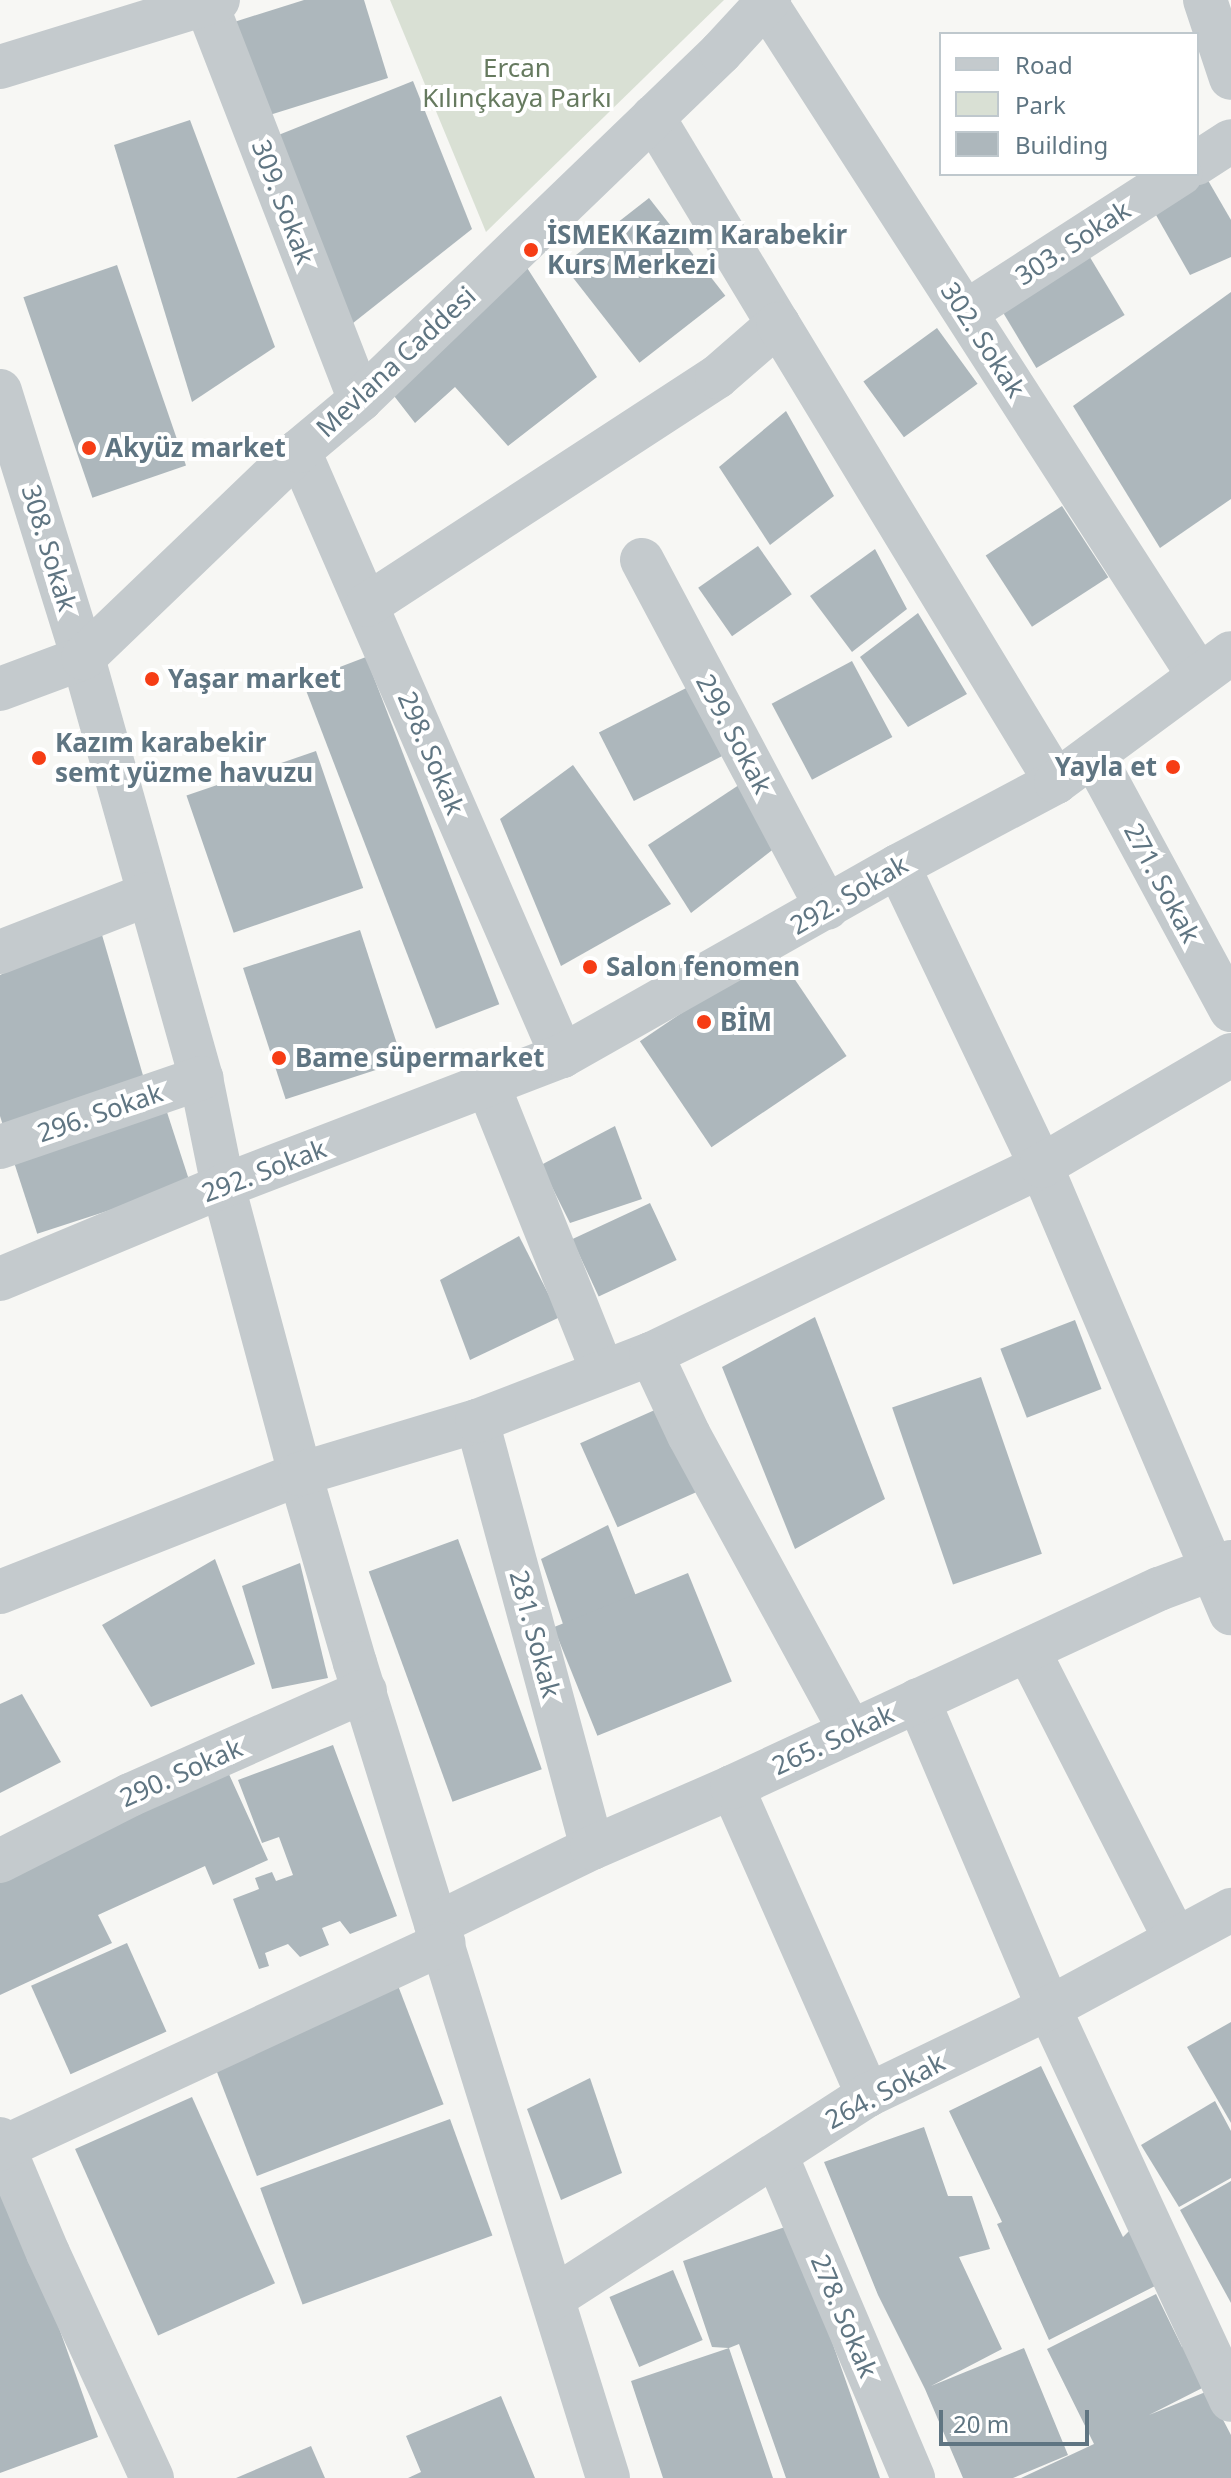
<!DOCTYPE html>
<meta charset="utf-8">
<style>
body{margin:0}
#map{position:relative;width:1231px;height:2478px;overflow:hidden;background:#f7f7f4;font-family:"Noto Sans",sans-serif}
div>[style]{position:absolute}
.green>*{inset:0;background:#d9e0d4}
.building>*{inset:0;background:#adb7bc;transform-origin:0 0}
.minor>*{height:44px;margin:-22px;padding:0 22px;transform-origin:22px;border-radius:22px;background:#c4cacd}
.dots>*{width:22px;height:22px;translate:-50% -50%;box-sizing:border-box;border:4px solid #fff;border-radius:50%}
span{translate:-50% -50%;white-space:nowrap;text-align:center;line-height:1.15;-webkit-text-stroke:8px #fff;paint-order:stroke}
.park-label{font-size:26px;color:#667a5f}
.street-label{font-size:26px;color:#5f7582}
.poi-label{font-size:26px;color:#5f7582;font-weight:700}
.left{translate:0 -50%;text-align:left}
.right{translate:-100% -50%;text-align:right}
.legend{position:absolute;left:939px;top:32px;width:260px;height:144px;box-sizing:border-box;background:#fff;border:2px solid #bfc8cd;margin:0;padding:10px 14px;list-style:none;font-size:24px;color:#5f7582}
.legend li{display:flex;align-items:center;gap:16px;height:40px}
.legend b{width:40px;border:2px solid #bfc8cd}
.scale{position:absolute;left:939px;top:2410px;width:150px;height:36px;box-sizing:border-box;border:4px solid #5f7582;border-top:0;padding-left:10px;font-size:24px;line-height:28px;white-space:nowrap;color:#5f7582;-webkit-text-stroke:6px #fff;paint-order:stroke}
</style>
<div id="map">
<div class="green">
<i style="clip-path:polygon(390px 0,724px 0,486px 232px)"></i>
</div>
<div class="building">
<i style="clip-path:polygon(304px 0,364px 0,388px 78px,260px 118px,231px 23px)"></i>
<i style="clip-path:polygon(413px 81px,472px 229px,343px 331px,266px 140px)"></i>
<i style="clip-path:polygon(190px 120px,275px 347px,192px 402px,114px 145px)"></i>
<i style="clip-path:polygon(1202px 170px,1231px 220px,1231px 257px,1190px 275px,1152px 208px)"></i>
<i style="left:649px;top:198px;width:124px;height:109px;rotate:52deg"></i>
<i style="left:1085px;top:249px;width:77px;height:103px;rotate:59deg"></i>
<i style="clip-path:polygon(524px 263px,597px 377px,508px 446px,455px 387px,415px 423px,391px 392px)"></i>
<i style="left:117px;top:265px;width:212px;height:99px;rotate:71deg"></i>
<i style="clip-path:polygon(1231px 292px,1231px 499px,1160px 548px,1073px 406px)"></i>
<i style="left:937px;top:328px;width:69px;height:91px;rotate:54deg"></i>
<i style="clip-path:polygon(786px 411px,834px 496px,770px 545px,719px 467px)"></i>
<i style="left:1062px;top:506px;width:85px;height:91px;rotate:57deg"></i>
<i style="left:758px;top:546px;width:59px;height:73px;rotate:55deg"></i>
<i style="clip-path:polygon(875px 549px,907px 609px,852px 652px,810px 596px)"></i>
<i style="clip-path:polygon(918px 613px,967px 694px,908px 727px,860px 657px)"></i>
<i style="left:366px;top:657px;width:372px;height:68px;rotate:69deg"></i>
<i style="left:852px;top:661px;width:86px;height:91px;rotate:62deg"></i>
<i style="left:696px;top:683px;width:77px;height:109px;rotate:63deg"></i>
<i style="left:316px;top:751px;width:145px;height:137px;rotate:71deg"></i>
<i style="clip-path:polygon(573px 765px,671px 904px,561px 966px,500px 819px)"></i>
<i style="clip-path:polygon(751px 777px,780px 844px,691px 913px,648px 845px)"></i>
<i style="clip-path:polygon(100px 928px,149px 1096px,5px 1132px,0 1116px,0 975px)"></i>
<i style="left:360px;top:930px;width:138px;height:123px;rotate:72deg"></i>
<i style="left:775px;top:950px;width:128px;height:163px;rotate:56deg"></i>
<i style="left:165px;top:1106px;width:82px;height:161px;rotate:72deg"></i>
<i style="clip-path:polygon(615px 1126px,642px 1199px,570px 1223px,541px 1165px)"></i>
<i style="left:650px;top:1203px;width:63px;height:86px;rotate:65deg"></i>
<i style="clip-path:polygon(519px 1236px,560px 1317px,470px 1360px,440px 1280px)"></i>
<i style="clip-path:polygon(815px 1317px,885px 1499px,795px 1549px,722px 1367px)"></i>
<i style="left:1075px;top:1320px;width:74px;height:80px;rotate:69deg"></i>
<i style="left:981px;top:1377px;width:187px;height:94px;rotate:71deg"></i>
<i style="left:666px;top:1405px;width:92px;height:94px;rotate:66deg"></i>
<i style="clip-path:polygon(608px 1525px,636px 1596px,564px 1627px,541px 1559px)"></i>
<i style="left:458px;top:1539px;width:245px;height:95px;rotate:70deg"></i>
<i style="clip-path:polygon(215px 1559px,255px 1664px,151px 1707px,102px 1625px)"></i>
<i style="clip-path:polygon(300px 1563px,328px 1678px,272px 1689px,242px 1586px)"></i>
<i style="left:688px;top:1573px;width:117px;height:145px;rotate:68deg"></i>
<i style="clip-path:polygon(22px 1694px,61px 1762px,0 1793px,0 1704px)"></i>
<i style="clip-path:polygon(333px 1745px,397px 1916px,350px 1934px,340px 1921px,322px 1928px,329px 1945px,300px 1957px,288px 1944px,265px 1953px,269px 1966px,259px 1969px,233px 1899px,259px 1889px,255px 1878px,272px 1872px,276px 1881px,293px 1875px,279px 1837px,262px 1843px,238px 1780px)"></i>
<i style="clip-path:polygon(228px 1772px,268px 1860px,213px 1885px,205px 1866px,98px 1915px,112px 1943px,0 1995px,0 1880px)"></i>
<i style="left:127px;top:1943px;width:97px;height:105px;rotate:66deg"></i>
<i style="left:397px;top:1983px;width:130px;height:200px;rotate:69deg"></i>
<i style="clip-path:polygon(1231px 2022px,1231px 2123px,1187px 2047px)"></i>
<i style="clip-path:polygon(1041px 2066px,1123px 2237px,1130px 2230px,1157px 2285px,1049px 2340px,997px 2224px,1002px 2222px,949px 2111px)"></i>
<i style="clip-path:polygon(590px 2078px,622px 2173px,561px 2200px,527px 2109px)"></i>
<i style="left:192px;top:2097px;width:204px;height:128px;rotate:66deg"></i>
<i style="clip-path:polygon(1215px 2101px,1231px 2131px,1231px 2178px,1179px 2207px,1141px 2145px)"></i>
<i style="left:450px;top:2119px;width:124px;height:202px;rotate:70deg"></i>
<i style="clip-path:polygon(924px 2127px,948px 2196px,972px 2196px,990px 2249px,959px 2257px,1002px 2349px,931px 2386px,1024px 2348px,1068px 2455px,1013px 2478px,963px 2478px,925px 2389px,878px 2295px,824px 2162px)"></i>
<i style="clip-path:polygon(0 2178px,33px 2255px,98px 2437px,0 2473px)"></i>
<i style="clip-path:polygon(1231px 2181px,1231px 2303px,1180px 2210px)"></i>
<i style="clip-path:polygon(791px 2225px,880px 2478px,786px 2478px,739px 2344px,729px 2348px,773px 2478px,663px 2478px,631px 2381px,729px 2348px,712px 2347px,683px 2261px)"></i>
<i style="left:673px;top:2270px;width:76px;height:69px;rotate:67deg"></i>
<i style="clip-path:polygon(1156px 2294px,1182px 2347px,1198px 2338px,1220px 2379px,1149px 2415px,1208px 2391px,1231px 2435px,1231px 2478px,1021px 2478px,1094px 2444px,1047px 2349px)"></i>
<i style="clip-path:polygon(501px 2396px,535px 2478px,408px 2478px,421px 2472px,406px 2436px)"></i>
<i style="clip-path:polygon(311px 2446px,325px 2478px,236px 2478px)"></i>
</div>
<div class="minor">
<i style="left:1205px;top:0;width:82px;rotate:71.6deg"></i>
<i style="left:206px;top:3px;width:426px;rotate:68.8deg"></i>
<i style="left:766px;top:3px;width:800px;rotate:57.24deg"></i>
<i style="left:0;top:67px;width:228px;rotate:-17.1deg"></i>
<i style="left:653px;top:117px;width:242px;rotate:58.9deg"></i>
<i style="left:1197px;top:163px;width:40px;rotate:-32.9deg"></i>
<i style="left:966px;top:312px;width:255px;rotate:-32.8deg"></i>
<i style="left:0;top:391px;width:280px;rotate:72.7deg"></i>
<i style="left:83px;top:658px;width:436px;rotate:74.3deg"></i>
<i style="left:201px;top:1078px;width:110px;rotate:78.5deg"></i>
<i style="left:223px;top:1186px;width:298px;rotate:75deg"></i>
<i style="left:300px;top:1474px;width:197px;rotate:73.8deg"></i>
<i style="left:355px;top:1663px;width:853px;rotate:72.75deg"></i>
<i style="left:299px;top:451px;width:660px;rotate:66.5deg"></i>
<i style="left:642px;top:560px;width:394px;rotate:62deg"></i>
<i style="left:367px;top:605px;width:418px;rotate:-33.1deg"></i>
<i style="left:717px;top:377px;width:81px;rotate:-41deg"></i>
<i style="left:778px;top:324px;width:536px;rotate:58.74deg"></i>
<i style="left:0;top:689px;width:89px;rotate:-20.5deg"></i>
<i style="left:83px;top:658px;width:299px;rotate:-43.8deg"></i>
<i style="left:299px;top:451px;width:80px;rotate:-39.9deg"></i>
<i style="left:360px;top:400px;width:501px;rotate:-43.95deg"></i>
<i style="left:721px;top:52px;width:71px;rotate:-47.3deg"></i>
<i style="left:1093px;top:755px;width:290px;rotate:61.6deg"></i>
<i style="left:898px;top:866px;width:332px;rotate:64.5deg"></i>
<i style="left:1041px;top:1166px;width:486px;rotate:67deg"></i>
<i style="left:0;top:952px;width:160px;rotate:-21.3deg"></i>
<i style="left:488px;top:1085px;width:309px;rotate:68.2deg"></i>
<i style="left:0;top:1147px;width:213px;rotate:-18.9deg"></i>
<i style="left:0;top:1279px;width:242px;rotate:-22.6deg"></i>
<i style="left:223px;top:1186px;width:363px;rotate:-21deg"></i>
<i style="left:562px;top:1056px;width:386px;rotate:-29.5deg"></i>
<i style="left:898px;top:866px;width:179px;rotate:-28deg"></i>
<i style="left:1056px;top:782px;width:217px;rotate:-36.4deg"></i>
<i style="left:651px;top:1354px;width:433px;rotate:-25.7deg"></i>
<i style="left:1041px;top:1166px;width:220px;rotate:-30.3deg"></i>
<i style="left:477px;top:1421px;width:442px;rotate:74.9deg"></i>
<i style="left:0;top:1592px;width:322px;rotate:-21.5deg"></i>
<i style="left:300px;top:1474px;width:185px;rotate:-16.7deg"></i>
<i style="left:477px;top:1421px;width:186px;rotate:-21.1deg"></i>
<i style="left:651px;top:1354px;width:89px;rotate:64.9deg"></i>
<i style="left:689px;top:1435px;width:338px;rotate:61.4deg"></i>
<i style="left:1028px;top:1650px;width:324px;rotate:63deg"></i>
<i style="left:918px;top:1700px;width:335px;rotate:67deg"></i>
<i style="left:1049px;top:2008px;width:432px;rotate:65.1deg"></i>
<i style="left:732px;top:1787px;width:337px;rotate:66.2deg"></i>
<i style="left:0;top:1861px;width:146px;rotate:-26.9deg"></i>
<i style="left:130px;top:1795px;width:257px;rotate:-23.9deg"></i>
<i style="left:436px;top:1924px;width:174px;rotate:-26deg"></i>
<i style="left:592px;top:1848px;width:153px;rotate:-23.5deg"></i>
<i style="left:732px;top:1787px;width:471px;rotate:-24.9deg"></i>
<i style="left:1159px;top:1589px;width:77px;rotate:-20.6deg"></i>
<i style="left:0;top:2139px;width:124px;rotate:67.2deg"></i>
<i style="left:48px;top:2253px;width:248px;rotate:65.2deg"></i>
<i style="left:0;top:2149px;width:489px;rotate:-24.9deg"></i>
<i style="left:776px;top:2155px;width:351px;rotate:67deg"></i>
<i style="left:553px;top:2298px;width:375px;rotate:-32.8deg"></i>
<i style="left:868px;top:2095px;width:201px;rotate:-25.7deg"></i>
<i style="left:1049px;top:2008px;width:207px;rotate:-28.3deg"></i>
</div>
<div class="dots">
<i style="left:531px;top:250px;background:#f63d15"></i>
<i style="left:89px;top:448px;background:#f63d15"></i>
<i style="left:152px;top:679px;background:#f63d15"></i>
<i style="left:39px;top:758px;background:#f63d15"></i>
<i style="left:1173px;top:767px;background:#f63d15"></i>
<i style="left:590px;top:967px;background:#f63d15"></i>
<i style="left:704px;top:1022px;background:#f63d15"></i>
<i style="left:279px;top:1058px;background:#f63d15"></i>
</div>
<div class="park-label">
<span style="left:517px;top:83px">Ercan<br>Kılınçkaya Parkı</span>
</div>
<div class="street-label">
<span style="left:283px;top:202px;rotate:69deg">309. Sokak</span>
<span style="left:1073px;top:243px;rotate:-33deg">303. Sokak</span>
<span style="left:983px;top:340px;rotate:57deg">302. Sokak</span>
<span style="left:396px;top:362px;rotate:-43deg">Mevlana Caddesi</span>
<span style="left:49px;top:548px;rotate:73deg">308. Sokak</span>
<span style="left:734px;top:734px;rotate:62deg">299. Sokak</span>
<span style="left:431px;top:753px;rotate:67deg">298. Sokak</span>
<span style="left:1162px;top:883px;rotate:62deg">271. Sokak</span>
<span style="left:849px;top:895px;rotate:-30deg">292. Sokak</span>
<span style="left:100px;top:1113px;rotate:-19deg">296. Sokak</span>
<span style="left:264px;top:1171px;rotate:-21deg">292. Sokak</span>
<span style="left:535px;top:1634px;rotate:75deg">281. Sokak</span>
<span style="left:833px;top:1740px;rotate:-25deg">265. Sokak</span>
<span style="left:181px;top:1773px;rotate:-24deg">290. Sokak</span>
<span style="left:885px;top:2091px;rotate:-28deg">264. Sokak</span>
<span style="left:844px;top:2316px;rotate:67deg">278. Sokak</span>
</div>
<div class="poi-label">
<span class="left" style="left:547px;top:250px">İSMEK Kazım Karabekir<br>Kurs Merkezi</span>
<span class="left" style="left:105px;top:448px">Akyüz market</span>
<span class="left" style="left:168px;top:679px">Yaşar market</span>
<span class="left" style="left:55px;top:758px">Kazım karabekir<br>semt yüzme havuzu</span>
<span class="right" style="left:1157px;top:767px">Yayla et</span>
<span class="left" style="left:606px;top:967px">Salon fenomen</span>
<span class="left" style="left:720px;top:1022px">BİM</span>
<span class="left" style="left:295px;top:1058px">Bame süpermarket</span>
</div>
<ul class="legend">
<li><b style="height:10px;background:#c4cacd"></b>Road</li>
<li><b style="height:22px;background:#d9e0d4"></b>Park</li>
<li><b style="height:22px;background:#adb7bc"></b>Building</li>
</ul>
<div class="scale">20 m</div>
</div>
